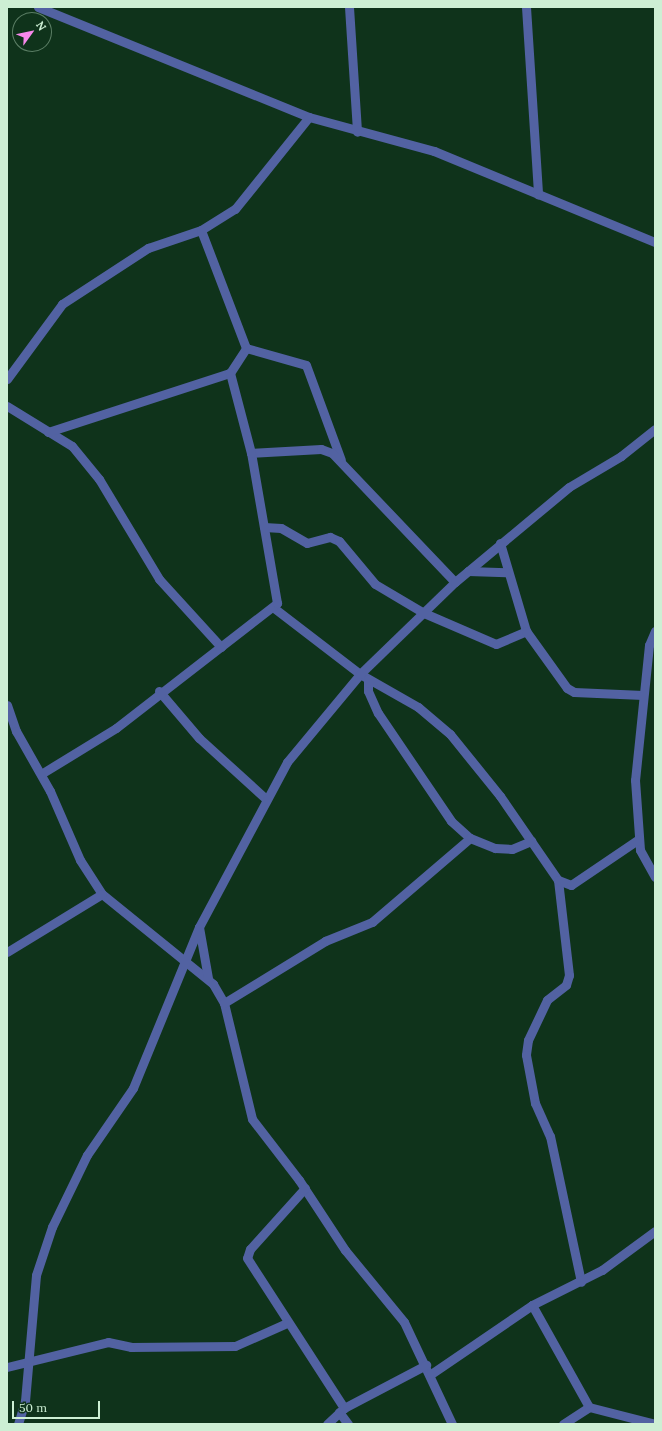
<!DOCTYPE html>
<style>
body{margin:0}
#map{position:relative;width:662px;height:1431px;overflow:hidden;background:#0f331b;font-family:Lora,serif}
div>[style]{position:absolute}
.street>*{height:9px;margin:-4.5px;padding:0 4.5px;transform-origin:4.5px;border-radius:4.5px;background:#5262a2}
span{translate:-50% -50%;white-space:nowrap;text-align:center;line-height:1.15;-webkit-text-stroke:4px #0f331b;paint-order:stroke}
.frame{position:absolute;inset:0;border:8px solid #cdefd4;pointer-events:none}
.north{position:absolute;left:12px;top:12px;width:40px;height:40px;box-sizing:border-box;background:#0f331b;border:1px solid #5b7e65;border-radius:50%;rotate:57deg;font-size:11px;font-weight:700;line-height:16px;text-align:center;color:#cdefd4}
.north::after{content:'';display:block;margin:auto;width:14px;height:18px;background:#f788eb;clip-path:polygon(50% 0,100% 100%,50% 72%,0 100%)}
.scale{position:absolute;left:12px;top:1401px;width:88px;height:18px;box-sizing:border-box;border:2px solid #cdefd4;border-top:0;padding-left:5px;font-size:12px;line-height:14px;white-space:nowrap;color:#cdefd4;-webkit-text-stroke:3px #0f331b;paint-order:stroke}
</style>
<div id="map">
<div class="street">
<i style="left:38px;top:7px;width:292px;rotate:22.1deg"></i>
<i style="left:309px;top:117px;width:130px;rotate:15.2deg"></i>
<i style="left:434px;top:151px;width:239px;rotate:22.4deg"></i>
<i style="left:349px;top:7px;width:125px;rotate:86.3deg"></i>
<i style="left:526px;top:7px;width:188px;rotate:86.3deg"></i>
<i style="left:246px;top:348px;width:62px;rotate:15.8deg"></i>
<i style="left:306px;top:365px;width:101px;rotate:69.8deg"></i>
<i style="left:7px;top:379px;width:93px;rotate:-53.7deg"></i>
<i style="left:62px;top:304px;width:103px;rotate:-33.1deg"></i>
<i style="left:148px;top:248px;width:56px;rotate:-18.8deg"></i>
<i style="left:201px;top:230px;width:40px;rotate:-32deg"></i>
<i style="left:235px;top:209px;width:118px;rotate:-51.2deg"></i>
<i style="left:7px;top:406px;width:76px;rotate:31.6deg"></i>
<i style="left:72px;top:446px;width:43px;rotate:50.7deg"></i>
<i style="left:99px;top:479px;width:117px;rotate:59deg"></i>
<i style="left:159px;top:579px;width:92px;rotate:47.6deg"></i>
<i style="left:48px;top:432px;width:191px;rotate:-18deg"></i>
<i style="left:230px;top:373px;width:30px;rotate:-57deg"></i>
<i style="left:246px;top:348px;width:126px;rotate:-110.9deg"></i>
<i style="left:251px;top:453px;width:70px;rotate:-3.3deg"></i>
<i style="left:321px;top:449px;width:12px;rotate:20deg"></i>
<i style="left:332px;top:453px;width:178px;rotate:46.4deg"></i>
<i style="left:264px;top:527px;width:17px;rotate:3deg"></i>
<i style="left:281px;top:528px;width:30px;rotate:30deg"></i>
<i style="left:307px;top:543px;width:24px;rotate:-15deg"></i>
<i style="left:330px;top:537px;width:10px;rotate:24deg"></i>
<i style="left:339px;top:541px;width:56px;rotate:50.1deg"></i>
<i style="left:375px;top:584px;width:57px;rotate:30.6deg"></i>
<i style="left:424px;top:613px;width:78px;rotate:23.3deg"></i>
<i style="left:496px;top:644px;width:33px;rotate:-23deg"></i>
<i style="left:500px;top:543px;width:92px;rotate:73.5deg"></i>
<i style="left:526px;top:631px;width:70px;rotate:54.3deg"></i>
<i style="left:567px;top:688px;width:8px;rotate:30deg"></i>
<i style="left:574px;top:692px;width:69px;rotate:2.5deg"></i>
<i style="left:468px;top:571px;width:38px;rotate:2deg"></i>
<i style="left:274px;top:608px;width:108px;rotate:37.5deg"></i>
<i style="left:360px;top:674px;width:67px;rotate:29.6deg"></i>
<i style="left:418px;top:707px;width:42px;rotate:40.2deg"></i>
<i style="left:450px;top:734px;width:80px;rotate:51.1deg"></i>
<i style="left:500px;top:796px;width:102px;rotate:55.4deg"></i>
<i style="left:558px;top:880px;width:96px;rotate:83.4deg"></i>
<i style="left:569px;top:975px;width:10px;rotate:107deg"></i>
<i style="left:566px;top:985px;width:24px;rotate:142deg"></i>
<i style="left:547px;top:1000px;width:44px;rotate:115.4deg"></i>
<i style="left:528px;top:1040px;width:15px;rotate:98deg"></i>
<i style="left:526px;top:1055px;width:49px;rotate:79.4deg"></i>
<i style="left:535px;top:1103px;width:36px;rotate:66deg"></i>
<i style="left:550px;top:1136px;width:149px;rotate:78deg"></i>
<i style="left:655px;top:631px;width:15px;rotate:113deg"></i>
<i style="left:649px;top:645px;width:136px;rotate:95.9deg"></i>
<i style="left:635px;top:780px;width:70px;rotate:85.9deg"></i>
<i style="left:640px;top:850px;width:31px;rotate:61deg"></i>
<i style="left:368px;top:679px;width:12px;rotate:90deg"></i>
<i style="left:368px;top:691px;width:24px;rotate:66deg"></i>
<i style="left:378px;top:713px;width:130px;rotate:55.9deg"></i>
<i style="left:451px;top:821px;width:25px;rotate:42deg"></i>
<i style="left:470px;top:838px;width:27px;rotate:22deg"></i>
<i style="left:495px;top:848px;width:17px;rotate:3deg"></i>
<i style="left:512px;top:849px;width:21px;rotate:-23deg"></i>
<i style="left:159px;top:691px;width:62px;rotate:49.6deg"></i>
<i style="left:199px;top:738px;width:91px;rotate:42.3deg"></i>
<i style="left:7px;top:705px;width:28px;rotate:71deg"></i>
<i style="left:16px;top:731px;width:69px;rotate:60.5deg"></i>
<i style="left:50px;top:791px;width:75px;rotate:66.5deg"></i>
<i style="left:80px;top:860px;width:40px;rotate:57.1deg"></i>
<i style="left:102px;top:894px;width:143px;rotate:39deg"></i>
<i style="left:213px;top:984px;width:22px;rotate:60deg"></i>
<i style="left:224px;top:1003px;width:119px;rotate:76.4deg"></i>
<i style="left:252px;top:1119px;width:77px;rotate:52.4deg"></i>
<i style="left:299px;top:1180px;width:84px;rotate:56.7deg"></i>
<i style="left:345px;top:1250px;width:93px;rotate:50.7deg"></i>
<i style="left:404px;top:1322px;width:113px;rotate:64.8deg"></i>
<i style="left:41px;top:774px;width:88px;rotate:-31.5deg"></i>
<i style="left:116px;top:728px;width:204px;rotate:-37.8deg"></i>
<i style="left:277px;top:603px;width:152px;rotate:-99.8deg"></i>
<i style="left:251px;top:453px;width:83px;rotate:-104.7deg"></i>
<i style="left:558px;top:880px;width:14px;rotate:21deg"></i>
<i style="left:571px;top:885px;width:82px;rotate:-34.1deg"></i>
<i style="left:199px;top:927px;width:52px;rotate:80deg"></i>
<i style="left:7px;top:952px;width:111px;rotate:-31.4deg"></i>
<i style="left:224px;top:1003px;width:119px;rotate:-31.5deg"></i>
<i style="left:325px;top:941px;width:51px;rotate:-22deg"></i>
<i style="left:372px;top:922px;width:129px;rotate:-40.6deg"></i>
<i style="left:305px;top:1188px;width:82px;rotate:132deg"></i>
<i style="left:250px;top:1249px;width:9px;rotate:108deg"></i>
<i style="left:247px;top:1258px;width:179px;rotate:57.1deg"></i>
<i style="left:532px;top:1305px;width:117px;rotate:60.8deg"></i>
<i style="left:7px;top:1367px;width:104px;rotate:-13.9deg"></i>
<i style="left:108px;top:1342px;width:24px;rotate:12deg"></i>
<i style="left:131px;top:1347px;width:104px;rotate:-0.6deg"></i>
<i style="left:235px;top:1346px;width:57px;rotate:-23.9deg"></i>
<i style="left:431px;top:1374px;width:122px;rotate:-34.3deg"></i>
<i style="left:532px;top:1305px;width:78px;rotate:-26.6deg"></i>
<i style="left:602px;top:1270px;width:66px;rotate:-36.3deg"></i>
<i style="left:339px;top:1412px;width:15px;rotate:53deg"></i>
<i style="left:18px;top:1424px;width:24px;rotate:-73deg"></i>
<i style="left:25px;top:1401px;width:126px;rotate:-85deg"></i>
<i style="left:36px;top:1275px;width:51px;rotate:-71.6deg"></i>
<i style="left:52px;top:1227px;width:80px;rotate:-64.1deg"></i>
<i style="left:87px;top:1155px;width:81px;rotate:-55.5deg"></i>
<i style="left:133px;top:1088px;width:174px;rotate:-67.7deg"></i>
<i style="left:199px;top:927px;width:187px;rotate:-61.9deg"></i>
<i style="left:287px;top:762px;width:114px;rotate:-50.3deg"></i>
<i style="left:360px;top:674px;width:132px;rotate:-44.1deg"></i>
<i style="left:455px;top:582px;width:148px;rotate:-39.8deg"></i>
<i style="left:569px;top:487px;width:61px;rotate:-30.8deg"></i>
<i style="left:621px;top:456px;width:43px;rotate:-38.5deg"></i>
<i style="left:327px;top:1424px;width:23px;rotate:-43deg"></i>
<i style="left:344px;top:1408px;width:93px;rotate:-27.7deg"></i>
<i style="left:563px;top:1424px;width:31px;rotate:-33deg"></i>
<i style="left:589px;top:1407px;width:68px;rotate:14.4deg"></i>
</div>
<div class="frame"></div>
<div class="north">N</div>
<div class="scale">50 m</div>
</div>
